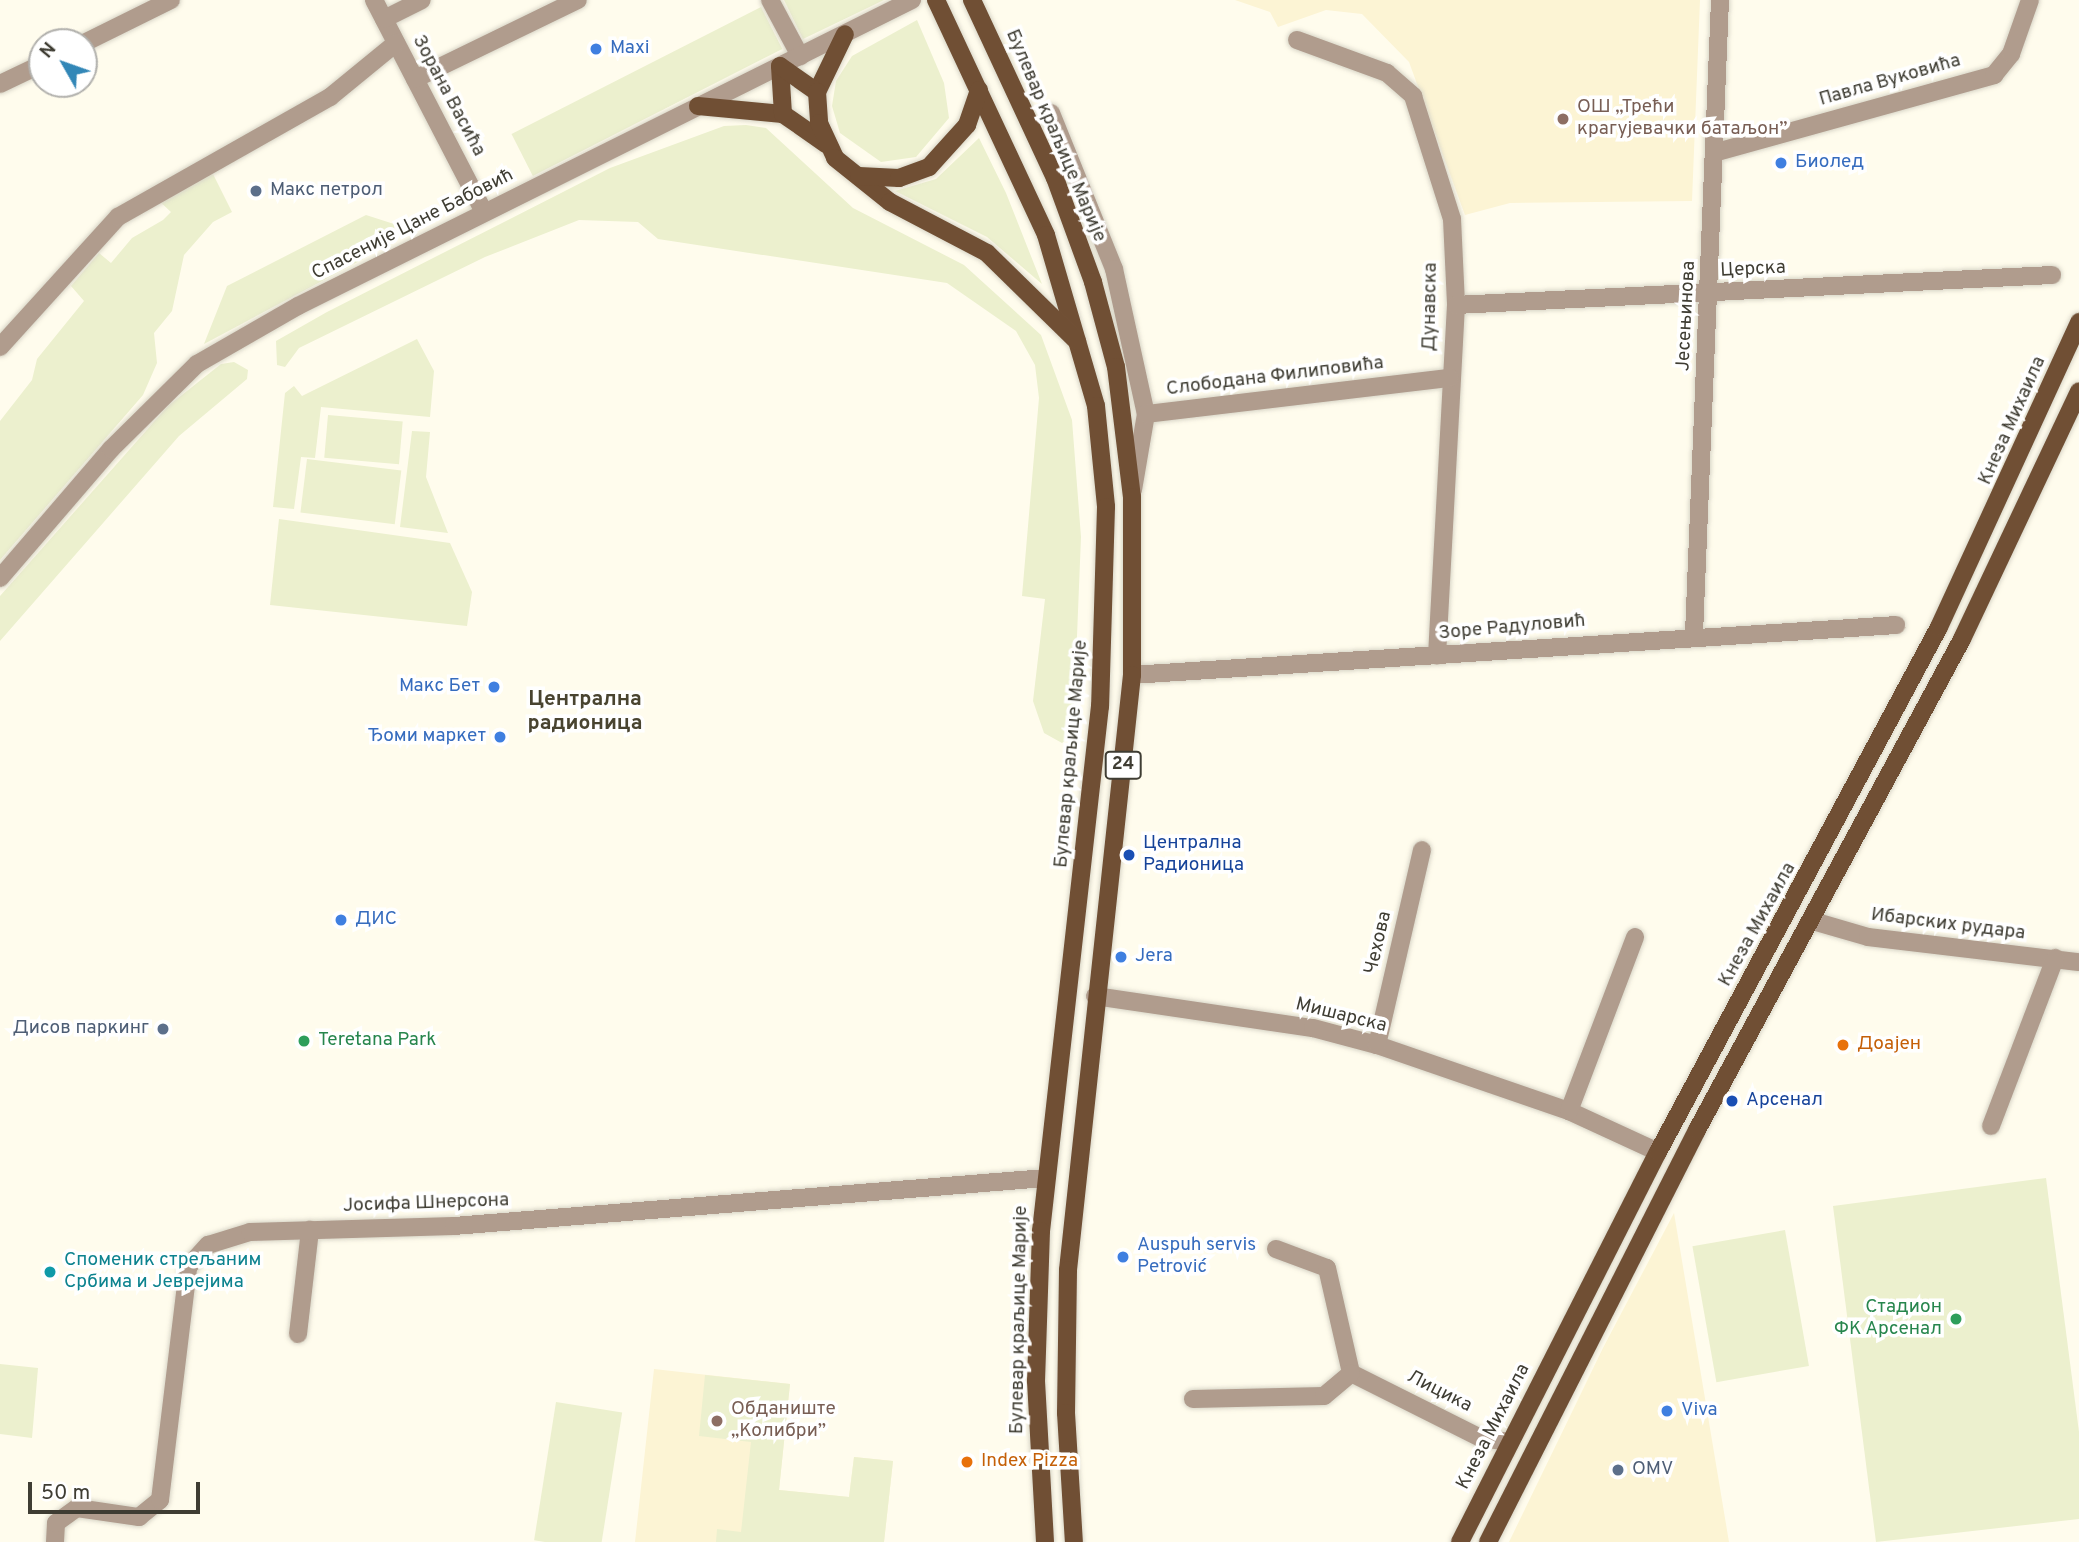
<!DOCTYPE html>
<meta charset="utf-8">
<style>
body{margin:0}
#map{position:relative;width:2079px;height:1542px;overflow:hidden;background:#fffced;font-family:Overpass,sans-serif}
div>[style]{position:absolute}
.built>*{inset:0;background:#fcf4d4}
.green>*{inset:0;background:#ecf0ce;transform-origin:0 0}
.roads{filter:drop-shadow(0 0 2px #d9d6c8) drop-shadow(0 0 2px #d9d6c8)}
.minor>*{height:18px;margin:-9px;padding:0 9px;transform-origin:9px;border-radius:9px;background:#b09c8d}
.major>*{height:18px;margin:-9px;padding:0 9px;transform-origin:9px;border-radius:9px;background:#704f34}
.dots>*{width:19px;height:19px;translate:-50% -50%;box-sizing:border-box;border:4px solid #fff;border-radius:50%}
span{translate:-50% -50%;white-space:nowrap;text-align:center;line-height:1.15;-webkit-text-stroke:7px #fff;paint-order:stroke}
.shield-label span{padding:2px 5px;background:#fff;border:2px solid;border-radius:5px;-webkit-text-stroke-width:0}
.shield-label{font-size:18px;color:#3f3d33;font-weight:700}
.shop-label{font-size:19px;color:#366cbe}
.left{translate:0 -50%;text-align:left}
.right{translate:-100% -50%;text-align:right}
.street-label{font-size:19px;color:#3f3d33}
.education-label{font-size:19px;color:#785e54}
.service-label{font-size:19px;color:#4e5e75}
.transit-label{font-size:19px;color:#164399}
.leisure-label{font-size:19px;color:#27864d}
.food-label{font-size:19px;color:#c56008}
.culture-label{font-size:19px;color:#0d838f}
.neighbourhood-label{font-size:21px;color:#494430;font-weight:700}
.north{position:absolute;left:28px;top:28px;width:70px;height:70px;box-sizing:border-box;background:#fff;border:2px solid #b2b1ad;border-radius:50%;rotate:310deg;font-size:19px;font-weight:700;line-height:28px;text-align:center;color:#3f3d33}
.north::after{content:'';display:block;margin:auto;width:24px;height:32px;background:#3287b7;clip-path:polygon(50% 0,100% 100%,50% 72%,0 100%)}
.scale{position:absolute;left:28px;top:1482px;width:172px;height:32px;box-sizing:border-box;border:4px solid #3f3d33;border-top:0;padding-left:9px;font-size:21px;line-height:24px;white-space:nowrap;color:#3f3d33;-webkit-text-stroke:5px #fff;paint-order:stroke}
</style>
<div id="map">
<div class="built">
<i style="clip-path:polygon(1235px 0,1700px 0,1692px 201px,1510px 203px,1465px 215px,1409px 62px,1362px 14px,1326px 10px,1278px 27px,1270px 12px)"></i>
<i style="clip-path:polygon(1674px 1213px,1729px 1542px,1509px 1542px,1603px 1348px)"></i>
<i style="clip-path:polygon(654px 1369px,790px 1384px,779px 1490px,849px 1497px,854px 1457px,893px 1461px,884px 1542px,635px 1542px)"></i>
</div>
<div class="green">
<i style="clip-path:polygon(784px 0,884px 0,803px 39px)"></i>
<i style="left:761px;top:7px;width:47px;height:280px;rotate:63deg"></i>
<i style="clip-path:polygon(917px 20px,944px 83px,949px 118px,916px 157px,881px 162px,840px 133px,832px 106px,836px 81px,852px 56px)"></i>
<i style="clip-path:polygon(746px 125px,766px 128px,853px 208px,964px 265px,1041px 335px,1072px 420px,1081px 537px,1073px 735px,1062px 743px,1044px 733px,1033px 701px,1045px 599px,1022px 596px,1039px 398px,1035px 365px,1016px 331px,947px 283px,658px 239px,638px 222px,579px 220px,485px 257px,299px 348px,285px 367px,277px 365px,276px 341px,327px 312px,610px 168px,724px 126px)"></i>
<i style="clip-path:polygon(979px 138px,1006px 193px,1042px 284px,987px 237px,895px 191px,936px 179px)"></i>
<i style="clip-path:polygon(213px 174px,232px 212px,213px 222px,184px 255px,172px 311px,154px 333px,157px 363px,143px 395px,0 560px,0 421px,32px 380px,37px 359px,84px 301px,71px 286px,99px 253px,111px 263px,132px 238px,163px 220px,171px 212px,158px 200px)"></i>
<i style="clip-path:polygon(366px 215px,394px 224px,395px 242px,204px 344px,227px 286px)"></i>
<i style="clip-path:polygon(417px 339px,434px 371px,430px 417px,321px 407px,315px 458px,301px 457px,294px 509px,273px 507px,285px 393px,294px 386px,302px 396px)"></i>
<i style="clip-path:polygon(234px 362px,248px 370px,247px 379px,179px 436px,0 641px,0 596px,168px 406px,221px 364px)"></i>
<i style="left:328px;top:415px;width:75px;height:43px;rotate:5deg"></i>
<i style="clip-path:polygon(412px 431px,430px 432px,426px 477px,448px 533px,400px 527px)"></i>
<i style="left:307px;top:459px;width:95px;height:54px;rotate:7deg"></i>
<i style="clip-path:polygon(279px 519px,450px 543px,472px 592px,467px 626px,270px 605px)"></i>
<i style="clip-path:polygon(2046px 1178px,2079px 1432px,2079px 1519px,1876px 1542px,1833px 1206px)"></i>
<i style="left:1785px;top:1230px;width:138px;height:94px;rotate:80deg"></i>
<i style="clip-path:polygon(0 1364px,38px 1368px,32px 1438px,0 1434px)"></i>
<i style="clip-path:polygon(705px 1375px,790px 1384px,779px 1490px,849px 1497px,854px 1457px,893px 1461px,884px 1542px,716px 1542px,717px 1529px,741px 1532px,751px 1442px,699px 1436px)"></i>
<i style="left:556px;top:1402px;width:67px;height:140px;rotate:9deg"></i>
</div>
<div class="roads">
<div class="minor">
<i style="left:374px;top:0;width:239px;rotate:62.6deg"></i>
<i style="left:770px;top:0;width:64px;rotate:61.8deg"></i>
<i style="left:384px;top:19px;width:42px;rotate:-26.6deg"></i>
<i style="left:1297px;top:40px;width:96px;rotate:20.1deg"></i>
<i style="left:1387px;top:73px;width:35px;rotate:41deg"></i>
<i style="left:1413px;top:96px;width:129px;rotate:72.4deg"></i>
<i style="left:1452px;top:219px;width:86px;rotate:87.3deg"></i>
<i style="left:1456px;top:305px;width:351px;rotate:93.1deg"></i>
<i style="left:84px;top:43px;width:97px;rotate:-26.3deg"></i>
<i style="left:415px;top:79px;width:181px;rotate:-25.9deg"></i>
<i style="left:0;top:84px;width:47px;rotate:-25.5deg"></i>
<i style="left:1051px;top:113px;width:168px;rotate:68deg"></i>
<i style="left:1114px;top:269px;width:148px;rotate:77.6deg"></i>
<i style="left:1717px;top:152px;width:288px;rotate:-15.5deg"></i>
<i style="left:1994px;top:75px;width:27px;rotate:-51deg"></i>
<i style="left:2011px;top:54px;width:57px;rotate:-70.6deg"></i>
<i style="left:1456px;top:305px;width:597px;rotate:-2.88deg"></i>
<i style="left:0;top:347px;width:176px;rotate:-47.8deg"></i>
<i style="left:118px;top:217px;width:244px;rotate:-29.5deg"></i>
<i style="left:330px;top:97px;width:85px;rotate:-39.3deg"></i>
<i style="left:1133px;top:490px;width:77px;rotate:-80.3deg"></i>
<i style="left:1146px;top:414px;width:306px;rotate:-6.8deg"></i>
<i style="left:0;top:578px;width:170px;rotate:-49.3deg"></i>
<i style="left:111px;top:449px;width:121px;rotate:-44.7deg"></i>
<i style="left:197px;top:364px;width:116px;rotate:-29.9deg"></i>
<i style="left:298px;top:306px;width:686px;rotate:-26.49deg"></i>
<i style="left:1694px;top:634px;width:635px;rotate:-87.65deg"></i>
<i style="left:1132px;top:675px;width:766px;rotate:-3.74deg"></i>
<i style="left:1813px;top:921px;width:57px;rotate:16.2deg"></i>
<i style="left:1868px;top:937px;width:212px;rotate:6.8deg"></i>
<i style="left:1095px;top:996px;width:220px;rotate:8.4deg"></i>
<i style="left:1313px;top:1028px;width:66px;rotate:14.9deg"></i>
<i style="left:1377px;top:1045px;width:203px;rotate:19deg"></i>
<i style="left:1569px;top:1111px;width:98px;rotate:24.7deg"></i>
<i style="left:1377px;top:1045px;width:200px;rotate:-77deg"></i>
<i style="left:1569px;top:1111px;width:186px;rotate:-69.2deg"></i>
<i style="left:1991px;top:1126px;width:180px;rotate:-69.1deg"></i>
<i style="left:1276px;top:1249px;width:54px;rotate:20.4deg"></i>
<i style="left:1327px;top:1268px;width:108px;rotate:77.1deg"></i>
<i style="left:1351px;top:1373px;width:145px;rotate:26.6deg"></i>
<i style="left:1481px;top:1438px;width:28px;rotate:8deg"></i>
<i style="left:298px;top:1334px;width:105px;rotate:-83.4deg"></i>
<i style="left:1193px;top:1399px;width:131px;rotate:-1.3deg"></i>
<i style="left:1324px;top:1396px;width:35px;rotate:-40deg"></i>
<i style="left:55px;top:1542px;width:19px;rotate:-87deg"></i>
<i style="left:56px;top:1523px;width:26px;rotate:-36deg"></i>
<i style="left:77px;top:1508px;width:63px;rotate:8.3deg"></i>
<i style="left:139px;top:1517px;width:27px;rotate:-39deg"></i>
<i style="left:160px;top:1500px;width:235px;rotate:-83.1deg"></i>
<i style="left:188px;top:1267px;width:30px;rotate:-48deg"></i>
<i style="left:208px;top:1245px;width:44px;rotate:-17.2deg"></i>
<i style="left:250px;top:1232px;width:204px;rotate:-1.7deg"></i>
<i style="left:454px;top:1226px;width:594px;rotate:-4.64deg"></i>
</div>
<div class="major">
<i style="left:936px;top:0;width:259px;rotate:64.9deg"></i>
<i style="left:1046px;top:235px;width:178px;rotate:73.7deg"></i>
<i style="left:1096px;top:406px;width:101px;rotate:84.3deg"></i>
<i style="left:1106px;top:507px;width:199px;rotate:91.7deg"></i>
<i style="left:1100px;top:706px;width:528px;rotate:96.41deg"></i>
<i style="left:1041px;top:1231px;width:150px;rotate:91.9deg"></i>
<i style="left:1036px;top:1381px;width:161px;rotate:86.8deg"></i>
<i style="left:972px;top:0;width:196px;rotate:65deg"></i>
<i style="left:1055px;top:178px;width:111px;rotate:69.9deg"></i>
<i style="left:1093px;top:282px;width:88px;rotate:74.9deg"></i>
<i style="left:1116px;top:367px;width:131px;rotate:83deg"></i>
<i style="left:1132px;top:497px;width:178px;rotate:90deg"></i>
<i style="left:1132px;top:675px;width:598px;rotate:96.14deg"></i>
<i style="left:1068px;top:1270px;width:143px;rotate:90.8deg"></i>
<i style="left:1066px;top:1413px;width:129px;rotate:86.5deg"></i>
<i style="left:817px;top:92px;width:64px;rotate:-64.2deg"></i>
<i style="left:698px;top:106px;width:85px;rotate:5.4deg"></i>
<i style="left:826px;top:144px;width:52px;rotate:-145.1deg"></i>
<i style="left:783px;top:114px;width:48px;rotate:-93.6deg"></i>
<i style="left:780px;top:66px;width:45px;rotate:35.1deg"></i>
<i style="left:817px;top:92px;width:31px;rotate:86deg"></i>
<i style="left:819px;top:123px;width:38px;rotate:65deg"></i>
<i style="left:835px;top:158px;width:70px;rotate:38.7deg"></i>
<i style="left:890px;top:202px;width:110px;rotate:27.7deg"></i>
<i style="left:987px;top:253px;width:126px;rotate:44.4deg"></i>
<i style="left:859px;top:176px;width:40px;rotate:2.9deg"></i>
<i style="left:899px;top:178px;width:32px;rotate:-20deg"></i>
<i style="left:929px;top:167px;width:57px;rotate:-47.9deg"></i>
<i style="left:967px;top:125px;width:37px;rotate:-71deg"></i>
<i style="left:1460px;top:1542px;width:437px;rotate:-63.1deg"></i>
<i style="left:1658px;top:1152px;width:595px;rotate:-61.84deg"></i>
<i style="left:1939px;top:627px;width:336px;rotate:-65.3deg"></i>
<i style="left:1488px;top:1542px;width:462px;rotate:-63.1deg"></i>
<i style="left:1697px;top:1130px;width:558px;rotate:-61.64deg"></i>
<i style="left:1962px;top:639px;width:274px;rotate:-64.7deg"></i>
</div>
</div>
<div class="dots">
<i style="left:596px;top:49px;background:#3f7fe0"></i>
<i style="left:1563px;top:119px;background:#8d6e63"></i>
<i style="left:1781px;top:163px;background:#3f7fe0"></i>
<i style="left:256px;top:191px;background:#5c6f8a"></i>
<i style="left:494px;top:687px;background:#3f7fe0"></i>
<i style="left:500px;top:737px;background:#3f7fe0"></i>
<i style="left:1129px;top:855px;background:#1a4fb4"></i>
<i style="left:341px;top:920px;background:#3f7fe0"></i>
<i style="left:1121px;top:957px;background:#3f7fe0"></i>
<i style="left:163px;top:1029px;background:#5c6f8a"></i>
<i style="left:304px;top:1041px;background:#2e9e5b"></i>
<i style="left:1843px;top:1045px;background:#e8710a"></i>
<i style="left:1732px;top:1101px;background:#1a4fb4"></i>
<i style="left:1123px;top:1257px;background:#3f7fe0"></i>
<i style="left:50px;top:1272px;background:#0f9aa8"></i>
<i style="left:1956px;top:1319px;background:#2e9e5b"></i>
<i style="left:1667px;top:1411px;background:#3f7fe0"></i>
<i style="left:717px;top:1421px;background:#8d6e63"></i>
<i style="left:967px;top:1462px;background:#e8710a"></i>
<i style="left:1618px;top:1470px;background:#5c6f8a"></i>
</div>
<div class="shield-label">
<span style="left:1123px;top:765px">24</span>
</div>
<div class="shop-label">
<span class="left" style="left:610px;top:49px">Maxi</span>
<span class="left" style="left:1795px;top:163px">Биолед</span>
<span class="right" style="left:480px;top:687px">Макс Бет</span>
<span class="right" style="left:486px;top:737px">Ђоми маркет</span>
<span class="left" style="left:355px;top:920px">ДИС</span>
<span class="left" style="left:1135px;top:957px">Jera</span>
<span class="left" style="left:1137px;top:1257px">Auspuh servis<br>Petrović</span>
<span class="left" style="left:1681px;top:1411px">Viva</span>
</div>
<div class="street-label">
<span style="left:1890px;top:81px;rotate:-16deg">Павла Вуковића</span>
<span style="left:448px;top:96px;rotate:62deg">Зорана Васића</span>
<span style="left:1055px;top:136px;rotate:67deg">Булевар краљице Марије</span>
<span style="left:413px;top:225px;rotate:-27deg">Спасеније Цане Бабовић</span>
<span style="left:1753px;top:270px;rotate:-3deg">Церска</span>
<span style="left:1431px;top:307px;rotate:-89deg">Дунавска</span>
<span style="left:1687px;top:316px;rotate:-87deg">Јесењинова</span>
<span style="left:1275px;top:377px;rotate:-7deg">Слободана Филиповића</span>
<span style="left:2013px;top:421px;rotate:-66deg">Кнеза Михаила</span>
<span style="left:1512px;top:628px;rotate:-5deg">Зоре Радуловић</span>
<span style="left:1072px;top:754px;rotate:-85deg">Булевар краљице Марије</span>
<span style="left:1758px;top:925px;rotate:-61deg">Кнеза Михаила</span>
<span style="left:1948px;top:925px;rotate:7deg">Ибарских рудара</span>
<span style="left:1379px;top:943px;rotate:-77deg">Чехова</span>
<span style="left:1341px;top:1016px;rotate:14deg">Мишарска</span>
<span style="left:426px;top:1204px;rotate:-2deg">Јосифа Шнерсона</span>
<span style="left:1020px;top:1320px;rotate:-89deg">Булевар краљице Марије</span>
<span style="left:1439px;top:1392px;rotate:27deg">Лицика</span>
<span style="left:1494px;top:1427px;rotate:-63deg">Кнеза Михаила</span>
</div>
<div class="education-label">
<span class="left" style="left:1577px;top:119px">ОШ „Трећи<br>крагујевачки батаљон”</span>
<span class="left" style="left:731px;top:1421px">Обданиште<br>„Колибри”</span>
</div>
<div class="service-label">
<span class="left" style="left:270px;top:191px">Макс петрол</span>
<span class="right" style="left:149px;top:1029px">Дисов паркинг</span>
<span class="left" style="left:1632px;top:1470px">OMV</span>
</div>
<div class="transit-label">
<span class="left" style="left:1143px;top:855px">Централна<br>Радионица</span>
<span class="left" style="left:1746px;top:1101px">Арсенал</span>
</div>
<div class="leisure-label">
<span class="left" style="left:318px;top:1041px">Teretana Park</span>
<span class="right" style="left:1942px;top:1319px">Стадион<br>ФК Арсенал</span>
</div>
<div class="food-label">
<span class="left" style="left:1857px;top:1045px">Доајен</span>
<span class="left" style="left:981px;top:1462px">Index Pizza</span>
</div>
<div class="culture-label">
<span class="left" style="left:64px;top:1272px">Споменик стрељаним<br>Србима и Јеврејима</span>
</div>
<div class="neighbourhood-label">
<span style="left:585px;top:712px">Централна<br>радионица</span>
</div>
<div class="north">N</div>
<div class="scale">50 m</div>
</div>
